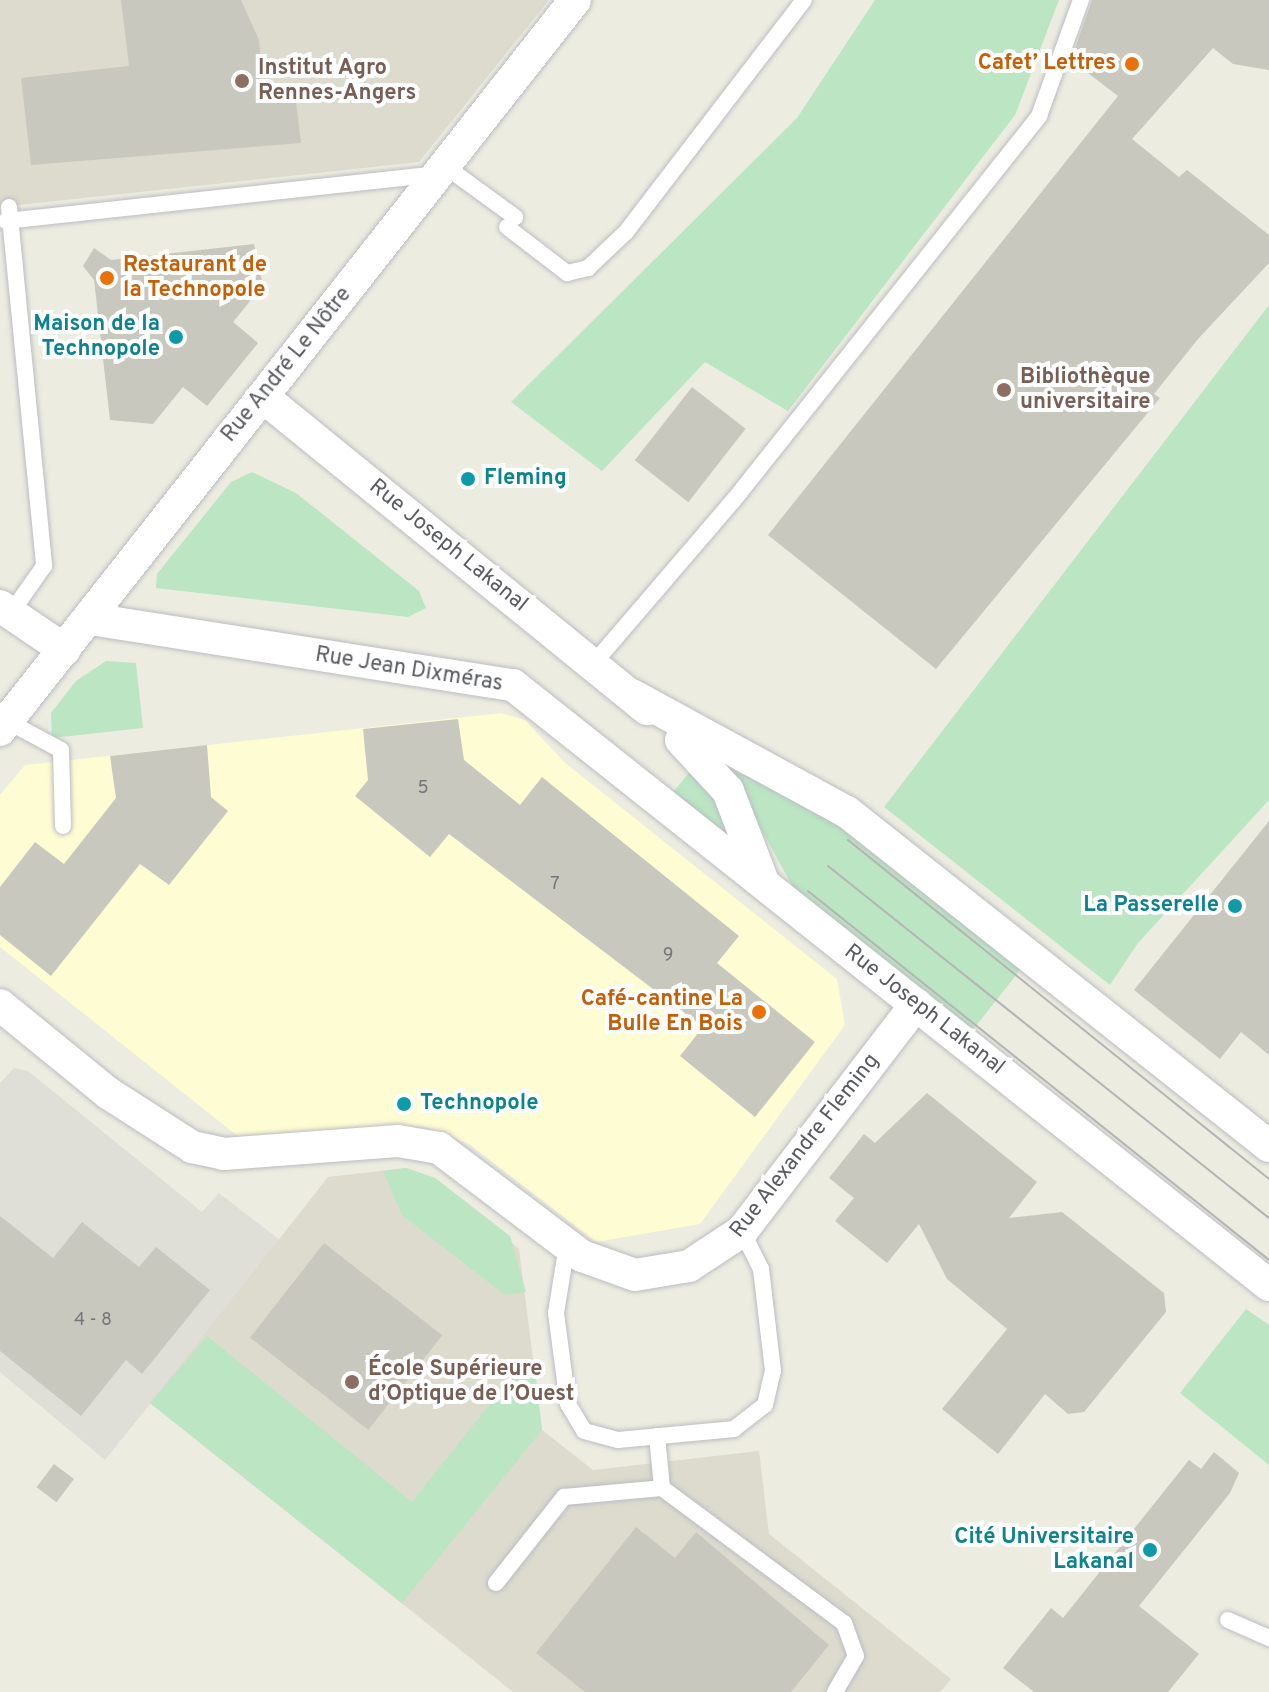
<!DOCTYPE html>
<meta charset="utf-8">
<style>
body{margin:0}
#map{position:relative;width:1269px;height:1692px;overflow:hidden;background:#ecece0;font-family:Overpass,sans-serif}
div>[style]{position:absolute}
.commercial>*{inset:0;background:#fefcd3}
.industrial>*{inset:0;background:#dfdfd8}
.education>*{inset:0;background:#dcdbce}
.green>*{inset:0;background:#bbe5c3}
.building>*{inset:0;background:#c9c8bf;transform-origin:0 0}
.roads{filter:drop-shadow(0 0 2px #bbbcc2) drop-shadow(0 0 2px #bbbcc2)}
.service>*{height:16px;margin:-8px;padding:0 8px;transform-origin:8px;border-radius:8px;background:#fff}
.minor>*{height:32px;margin:-16px;padding:0 16px;transform-origin:16px;border-radius:16px;background:#fff}
.tram>*{height:2px;margin:-1px;padding:0 1px;transform-origin:1px;border-radius:1px;background:#b4b4b5}
.dots>*{width:22px;height:22px;translate:-50% -50%;box-sizing:border-box;border:4px solid #fff;border-radius:50%}
span{translate:-50% -50%;white-space:nowrap;text-align:center;line-height:1.15;-webkit-text-stroke:8px #fff;paint-order:stroke}
.number-label{font-size:18px;color:#757678}
.number-label span{-webkit-text-stroke-width:0}
.food-label{font-size:22px;color:#c56008;font-weight:700}
.right{translate:-100% -50%;text-align:right}
.left{translate:0 -50%;text-align:left}
.education-label{font-size:22px;color:#785e54;font-weight:700}
.culture-label{font-size:22px;color:#0d838f;font-weight:700}
.street-label{font-size:22px;color:#595b61}
</style>
<div id="map">
<div class="commercial">
<i style="clip-path:polygon(501px 713px,525px 720px,564px 762px,837px 979px,845px 1025px,700px 1224px,596px 1242px,469px 1144px,422px 1126px,240px 1138px,0 947px,0 795px,25px 765px)"></i>
</div>
<div class="industrial">
<i style="clip-path:polygon(14px 1068px,28px 1071px,202px 1212px,219px 1193px,281px 1241px,105px 1460px,0 1372px,0 1083px)"></i>
</div>
<div class="education">
<i style="clip-path:polygon(0 0,549px 0,419px 162px,0 207px)"></i>
<i style="clip-path:polygon(406px 1168px,435px 1178px,519px 1249px,542px 1430px,593px 1470px,759px 1451px,769px 1534px,951px 1679px,940px 1692px,513px 1692px,150px 1403px,328px 1177px)"></i>
</div>
<div class="green">
<i style="clip-path:polygon(875px 0,1059px 0,1015px 115px,788px 411px,705px 362px,602px 471px,511px 402px,797px 118px)"></i>
<i style="clip-path:polygon(1269px 305px,1269px 800px,1138px 943px,1110px 985px,884px 807px)"></i>
<i style="clip-path:polygon(252px 472px,296px 493px,419px 591px,426px 608px,408px 617px,156px 588px,157px 574px,231px 482px)"></i>
<i style="clip-path:polygon(106px 661px,136px 663px,143px 728px,52px 738px,51px 713px,76px 681px)"></i>
<i style="clip-path:polygon(694px 766px,707px 777px,739px 844px,672px 794px)"></i>
<i style="clip-path:polygon(727px 767px,814px 805px,1021px 969px,972px 1031px,795px 891px)"></i>
<i style="clip-path:polygon(406px 1168px,435px 1178px,510px 1236px,526px 1292px,505px 1295px,402px 1215px,383px 1171px)"></i>
<i style="clip-path:polygon(1246px 1309px,1269px 1325px,1269px 1465px,1180px 1393px)"></i>
<i style="clip-path:polygon(207px 1336px,412px 1502px,524px 1361px,534px 1361px,542px 1430px,402px 1603px,150px 1403px)"></i>
</div>
<div class="building">
<i style="clip-path:polygon(121px 0,241px 0,259px 40px,264px 96px,295px 93px,301px 143px,31px 165px,21px 78px,129px 66px)"></i>
<i style="clip-path:polygon(1092px 0,1269px 0,1269px 70px,1233px 64px,1213px 48px,1132px 139px,1179px 177px,1187px 170px,1269px 235px,1269px 263px,1198px 339px,1154px 394px,1160px 398px,936px 669px,768px 535px,1118px 96px,1071px 60px)"></i>
<i style="clip-path:polygon(254px 244px,263px 285px,233px 322px,258px 343px,207px 406px,183px 387px,153px 424px,110px 420px,94px 280px,83px 266px,94px 248px,111px 260px)"></i>
<i style="left:692px;top:387px;width:68px;height:93px;rotate:38deg"></i>
<i style="clip-path:polygon(458px 719px,464px 760px,520px 805px,542px 777px,739px 936px,717px 963px,815px 1042px,755px 1117px,680px 1056px,703px 1027px,449px 834px,430px 857px,355px 796px,368px 780px,363px 729px)"></i>
<i style="clip-path:polygon(207px 745px,211px 797px,228px 811px,169px 885px,140px 864px,51px 976px,0 935px,0 887px,35px 842px,64px 864px,116px 798px,110px 756px)"></i>
<i style="clip-path:polygon(1269px 821px,1269px 1055px,1241px 1032px,1220px 1059px,1134px 990px)"></i>
<i style="clip-path:polygon(927px 1093px,1037px 1182px,1009px 1218px,1062px 1212px,1164px 1293px,1166px 1312px,1084px 1412px,1068px 1414px,1045px 1394px,998px 1454px,942px 1409px,1007px 1329px,947px 1279px,919px 1224px,887px 1263px,835px 1221px,854px 1198px,829px 1178px,864px 1134px,875px 1143px)"></i>
<i style="clip-path:polygon(0 1216px,53px 1258px,82px 1222px,139px 1267px,156px 1247px,210px 1290px,142px 1374px,126px 1360px,81px 1416px,0 1351px)"></i>
<i style="left:324px;top:1243px;width:150px;height:120px;rotate:38deg"></i>
<i style="clip-path:polygon(1214px 1452px,1239px 1473px,1230px 1493px,1139px 1606px,1199px 1654px,1168px 1692px,1034px 1692px,1003px 1668px,1051px 1608px,1063px 1618px,1189px 1460px,1201px 1469px)"></i>
<i style="left:54px;top:1464px;width:25px;height:29px;rotate:37deg"></i>
<i style="clip-path:polygon(636px 1527px,675px 1558px,696px 1532px,829px 1645px,791px 1692px,585px 1692px,536px 1653px)"></i>
</div>
<div class="roads">
<div class="service">
<i style="left:445px;top:166px;width:87px;rotate:36.1deg"></i>
<i style="left:9px;top:207px;width:361px;rotate:84.4deg"></i>
<i style="left:44px;top:566px;width:57px;rotate:125.1deg"></i>
<i style="left:6px;top:221px;width:434px;rotate:-6.2deg"></i>
<i style="left:507px;top:227px;width:76px;rotate:37.5deg"></i>
<i style="left:567px;top:273px;width:22px;rotate:-13deg"></i>
<i style="left:588px;top:268px;width:52px;rotate:-43.5deg"></i>
<i style="left:626px;top:232px;width:292px;rotate:-52.5deg"></i>
<i style="left:594px;top:663px;width:213px;rotate:-49.4deg"></i>
<i style="left:733px;top:501px;width:492px;rotate:-51.5deg"></i>
<i style="left:1039px;top:116px;width:123px;rotate:-70.1deg"></i>
<i style="left:7px;top:721px;width:61px;rotate:28.2deg"></i>
<i style="left:61px;top:750px;width:76px;rotate:88.5deg"></i>
<i style="left:567px;top:1245px;width:69px;rotate:99.2deg"></i>
<i style="left:556px;top:1313px;width:92px;rotate:82.5deg"></i>
<i style="left:568px;top:1404px;width:31px;rotate:59deg"></i>
<i style="left:584px;top:1431px;width:35px;rotate:15deg"></i>
<i style="left:618px;top:1440px;width:117px;rotate:-5.4deg"></i>
<i style="left:734px;top:1429px;width:39px;rotate:-38deg"></i>
<i style="left:765px;top:1405px;width:35px;rotate:-77deg"></i>
<i style="left:773px;top:1371px;width:103px;rotate:-96.7deg"></i>
<i style="left:761px;top:1269px;width:42px;rotate:-116.6deg"></i>
<i style="left:657px;top:1436px;width:52px;rotate:84.5deg"></i>
<i style="left:496px;top:1583px;width:110px;rotate:-51.7deg"></i>
<i style="left:564px;top:1497px;width:98px;rotate:-5.2deg"></i>
<i style="left:662px;top:1488px;width:227px;rotate:36.6deg"></i>
<i style="left:844px;top:1623px;width:35px;rotate:70deg"></i>
<i style="left:856px;top:1656px;width:42px;rotate:120.3deg"></i>
<i style="left:1228px;top:1620px;width:45px;rotate:23.7deg"></i>
</div>
<div class="minor">
<i style="left:263px;top:397px;width:495px;rotate:39.1deg"></i>
<i style="left:0;top:606px;width:78px;rotate:34.1deg"></i>
<i style="left:90px;top:619px;width:428px;rotate:8.9deg"></i>
<i style="left:513px;top:685px;width:965px;rotate:38.44deg"></i>
<i style="left:632px;top:695px;width:245px;rotate:28.6deg"></i>
<i style="left:847px;top:812px;width:538px;rotate:38.36deg"></i>
<i style="left:0;top:730px;width:929px;rotate:-51.77deg"></i>
<i style="left:681px;top:740px;width:69px;rotate:47.3deg"></i>
<i style="left:728px;top:791px;width:94px;rotate:68.9deg"></i>
<i style="left:0;top:1005px;width:139px;rotate:39.2deg"></i>
<i style="left:108px;top:1093px;width:100px;rotate:32.7deg"></i>
<i style="left:192px;top:1147px;width:33px;rotate:12deg"></i>
<i style="left:224px;top:1154px;width:174px;rotate:-4.3deg"></i>
<i style="left:398px;top:1141px;width:42px;rotate:9.7deg"></i>
<i style="left:439px;top:1148px;width:179px;rotate:37.1deg"></i>
<i style="left:582px;top:1256px;width:56px;rotate:19.7deg"></i>
<i style="left:635px;top:1275px;width:55px;rotate:-9.5deg"></i>
<i style="left:689px;top:1266px;width:64px;rotate:-33.4deg"></i>
<i style="left:742px;top:1231px;width:286px;rotate:-52.5deg"></i>
</div>
</div>
<div class="tram">
<i style="left:848px;top:840px;width:541px;rotate:38.84deg"></i>
<i style="left:828px;top:866px;width:564px;rotate:38.6deg"></i>
<i style="left:808px;top:891px;width:590px;rotate:38.67deg"></i>
</div>
<div class="dots">
<i style="left:1132px;top:64px;background:#e8710a"></i>
<i style="left:242px;top:81px;background:#8d6e63"></i>
<i style="left:107px;top:278px;background:#e8710a"></i>
<i style="left:176px;top:337px;background:#0f9aa8"></i>
<i style="left:1004px;top:390px;background:#8d6e63"></i>
<i style="left:468px;top:479px;background:#0f9aa8"></i>
<i style="left:1235px;top:906px;background:#0f9aa8"></i>
<i style="left:759px;top:1012px;background:#e8710a"></i>
<i style="left:404px;top:1104px;background:#0f9aa8"></i>
<i style="left:352px;top:1382px;background:#8d6e63"></i>
<i style="left:1150px;top:1550px;background:#0f9aa8"></i>
</div>
<div class="number-label">
<span style="left:423px;top:789px">5</span>
<span style="left:555px;top:885px">7</span>
<span style="left:668px;top:956px">9</span>
<span style="left:93px;top:1321px">4 - 8</span>
</div>
<div class="food-label">
<span class="right" style="left:1116px;top:64px">Cafet’ Lettres</span>
<span class="left" style="left:123px;top:278px">Restaurant de<br>la Technopole</span>
<span class="right" style="left:743px;top:1012px">Café-cantine La<br>Bulle En Bois</span>
</div>
<div class="education-label">
<span class="left" style="left:258px;top:81px">Institut Agro<br>Rennes-Angers</span>
<span class="left" style="left:1020px;top:390px">Bibliothèque<br>universitaire</span>
<span class="left" style="left:368px;top:1382px">École Supérieure<br>d’Optique de l’Ouest</span>
</div>
<div class="culture-label">
<span class="right" style="left:160px;top:337px">Maison de la<br>Technopole</span>
<span class="left" style="left:484px;top:479px">Fleming</span>
<span class="right" style="left:1219px;top:906px">La Passerelle</span>
<span class="left" style="left:420px;top:1104px">Technopole</span>
<span class="right" style="left:1134px;top:1550px">Cité Universitaire<br>Lakanal</span>
</div>
<div class="street-label">
<span style="left:287px;top:365px;rotate:-51deg">Rue André Le Nôtre</span>
<span style="left:448px;top:546px;rotate:39deg">Rue Joseph Lakanal</span>
<span style="left:409px;top:670px;rotate:9deg">Rue Jean Dixméras</span>
<span style="left:924px;top:1010px;rotate:38deg">Rue Joseph Lakanal</span>
<span style="left:805px;top:1146px;rotate:-52deg">Rue Alexandre Fleming</span>
</div>
</div>
